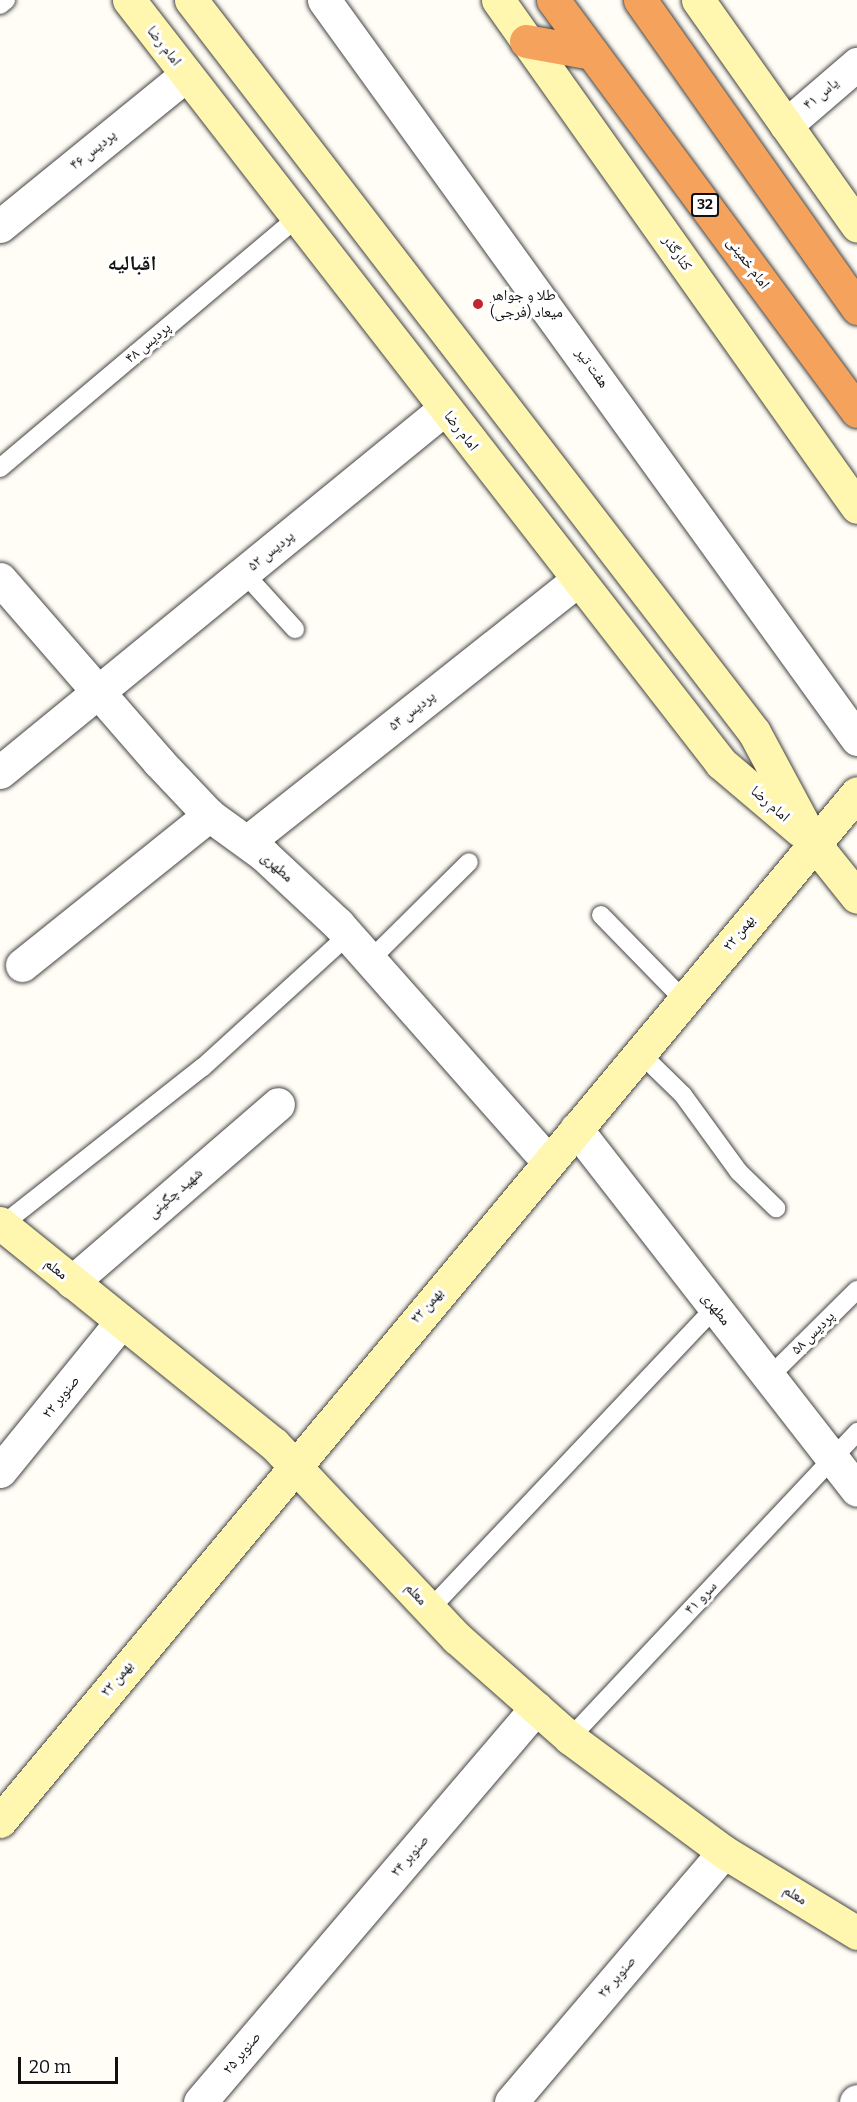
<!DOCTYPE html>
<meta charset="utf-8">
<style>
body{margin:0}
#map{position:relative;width:857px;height:2102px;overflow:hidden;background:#fffdf5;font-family:Bitter,"Noto Naskh Arabic",serif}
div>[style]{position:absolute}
.roads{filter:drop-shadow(0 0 2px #444) drop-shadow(0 0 2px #444)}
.lane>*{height:18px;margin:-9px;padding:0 9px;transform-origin:9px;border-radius:9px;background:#fff}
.street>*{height:33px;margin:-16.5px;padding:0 16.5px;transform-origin:16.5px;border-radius:16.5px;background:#fff}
.secondary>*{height:33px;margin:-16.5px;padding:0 16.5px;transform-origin:16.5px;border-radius:16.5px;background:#fff6b0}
.highway>*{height:33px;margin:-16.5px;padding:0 16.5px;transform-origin:16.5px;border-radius:16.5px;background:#f5a25d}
.dots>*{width:16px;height:16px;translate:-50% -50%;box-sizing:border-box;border:3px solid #fff;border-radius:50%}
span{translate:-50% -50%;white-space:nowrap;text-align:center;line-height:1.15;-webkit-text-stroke:6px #fff;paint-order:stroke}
.shield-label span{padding:2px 4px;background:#fff;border:2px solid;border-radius:4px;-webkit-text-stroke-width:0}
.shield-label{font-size:14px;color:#111;font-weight:700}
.street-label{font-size:15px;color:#111}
.poi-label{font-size:15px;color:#111}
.left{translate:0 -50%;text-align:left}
.district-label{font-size:21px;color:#111;font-weight:700}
.scale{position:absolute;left:18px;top:2057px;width:100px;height:27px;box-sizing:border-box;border:3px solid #111;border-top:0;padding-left:8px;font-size:18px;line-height:21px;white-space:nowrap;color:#111;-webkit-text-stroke:4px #fff;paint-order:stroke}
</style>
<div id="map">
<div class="roads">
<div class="lane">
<i style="left:0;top:5px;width:8px;rotate:-40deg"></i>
<i style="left:0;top:468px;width:387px;rotate:-40.1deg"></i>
<i style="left:244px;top:573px;width:76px;rotate:47.7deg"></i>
<i style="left:601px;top:915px;width:119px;rotate:45.7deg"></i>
<i style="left:370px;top:960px;width:139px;rotate:-44.7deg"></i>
<i style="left:640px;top:1053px;width:60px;rotate:44.3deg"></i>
<i style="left:683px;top:1095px;width:95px;rotate:54deg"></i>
<i style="left:739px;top:1172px;width:52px;rotate:44.2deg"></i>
<i style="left:2px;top:1225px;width:256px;rotate:-38.2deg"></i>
<i style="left:203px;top:1067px;width:196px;rotate:-42.3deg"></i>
<i style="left:769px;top:1377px;width:124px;rotate:-44.7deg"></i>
<i style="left:430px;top:1609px;width:415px;rotate:-46.6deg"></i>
<i style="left:570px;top:1738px;width:420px;rotate:-46.8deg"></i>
</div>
<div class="street">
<i style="left:324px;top:0;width:911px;rotate:54.2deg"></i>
<i style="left:786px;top:125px;width:94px;rotate:-40.7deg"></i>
<i style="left:0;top:226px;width:240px;rotate:-39.1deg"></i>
<i style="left:0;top:579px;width:241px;rotate:49deg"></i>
<i style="left:158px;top:761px;width:74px;rotate:46.6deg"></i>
<i style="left:209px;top:815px;width:68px;rotate:36deg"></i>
<i style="left:264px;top:855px;width:101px;rotate:43deg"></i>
<i style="left:338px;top:924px;width:317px;rotate:48.5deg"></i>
<i style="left:0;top:772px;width:574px;rotate:-39.27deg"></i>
<i style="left:247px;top:842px;width:421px;rotate:-38.4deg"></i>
<i style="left:22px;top:965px;width:240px;rotate:-38.7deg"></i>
<i style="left:576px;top:1129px;width:457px;rotate:52.1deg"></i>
<i style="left:72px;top:1282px;width:272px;rotate:-40.8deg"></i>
<i style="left:0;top:1471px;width:192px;rotate:-50.9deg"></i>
<i style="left:200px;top:2102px;width:518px;rotate:-49.54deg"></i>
<i style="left:511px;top:2102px;width:328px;rotate:-49.6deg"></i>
<i style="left:856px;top:2102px;width:1px;rotate:-45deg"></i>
</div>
<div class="secondary">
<i style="left:129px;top:0;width:966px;rotate:52.19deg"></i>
<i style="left:721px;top:763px;width:104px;rotate:40.3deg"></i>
<i style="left:191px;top:0;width:923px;rotate:52.44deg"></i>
<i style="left:754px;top:732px;width:125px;rotate:61.8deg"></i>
<i style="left:813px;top:842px;width:70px;rotate:51.3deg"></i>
<i style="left:498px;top:0;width:621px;rotate:54.7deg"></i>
<i style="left:698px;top:0;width:276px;rotate:54.8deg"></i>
<i style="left:0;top:1223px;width:352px;rotate:38.9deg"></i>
<i style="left:274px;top:1444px;width:267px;rotate:46.7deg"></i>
<i style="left:457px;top:1638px;width:151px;rotate:41.5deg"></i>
<i style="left:570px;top:1738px;width:192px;rotate:36.5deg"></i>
<i style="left:724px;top:1852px;width:156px;rotate:31.3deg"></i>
<i style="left:0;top:1821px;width:1338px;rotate:-50.18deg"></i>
</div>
<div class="highway">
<i style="left:553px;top:0;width:511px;rotate:53.51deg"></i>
<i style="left:640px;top:0;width:377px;rotate:54.8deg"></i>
<i style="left:526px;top:41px;width:67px;rotate:10.3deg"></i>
</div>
</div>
<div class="dots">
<i style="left:478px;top:304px;background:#c4262e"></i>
</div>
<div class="shield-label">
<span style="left:705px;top:205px">32</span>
</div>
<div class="street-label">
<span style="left:164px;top:46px;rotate:52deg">امام رضا</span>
<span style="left:821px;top:94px;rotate:-40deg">یاس ۴۱</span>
<span style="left:93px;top:150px;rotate:-39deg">پردیس ۴۶</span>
<span style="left:677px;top:253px;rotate:55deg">کنارگذر</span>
<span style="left:748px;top:263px;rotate:53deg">امام خمینی</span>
<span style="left:148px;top:343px;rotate:-40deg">پردیس ۴۸</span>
<span style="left:592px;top:368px;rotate:54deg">هفت تیر</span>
<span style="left:461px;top:431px;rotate:52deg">امام رضا</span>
<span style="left:271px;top:551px;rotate:-39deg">پردیس ۵۲</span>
<span style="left:412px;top:711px;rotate:-38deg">پردیس ۵۴</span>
<span style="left:770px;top:804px;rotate:41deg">امام رضا</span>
<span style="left:277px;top:867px;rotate:42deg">مطهری</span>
<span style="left:739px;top:933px;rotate:-51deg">۲۲ بهمن</span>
<span style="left:175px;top:1193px;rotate:-41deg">شهید چگینی</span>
<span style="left:56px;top:1269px;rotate:39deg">معلم</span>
<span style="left:427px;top:1306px;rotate:-50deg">۲۲ بهمن</span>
<span style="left:716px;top:1309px;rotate:52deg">مطهری</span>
<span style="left:813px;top:1333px;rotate:-45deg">پردیس ۵۸</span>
<span style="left:61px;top:1397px;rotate:-51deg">صنوبر ۲۲</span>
<span style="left:416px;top:1594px;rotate:47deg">معلم</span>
<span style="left:701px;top:1598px;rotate:-47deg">سرو ۴۱</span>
<span style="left:117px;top:1679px;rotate:-51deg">۲۲ بهمن</span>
<span style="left:410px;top:1856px;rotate:-50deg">صنوبر ۲۴</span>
<span style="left:795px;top:1895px;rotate:31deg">معلم</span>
<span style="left:617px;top:1977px;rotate:-50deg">صنوبر ۲۶</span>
<span style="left:242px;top:2053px;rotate:-50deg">صنوبر ۲۵</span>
</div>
<div class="poi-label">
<span class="left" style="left:490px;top:304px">طلا و جواهر<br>میعاد (فرجی)</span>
</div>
<div class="district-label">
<span style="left:132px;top:263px">اقبالیه</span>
</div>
<div class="scale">20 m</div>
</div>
